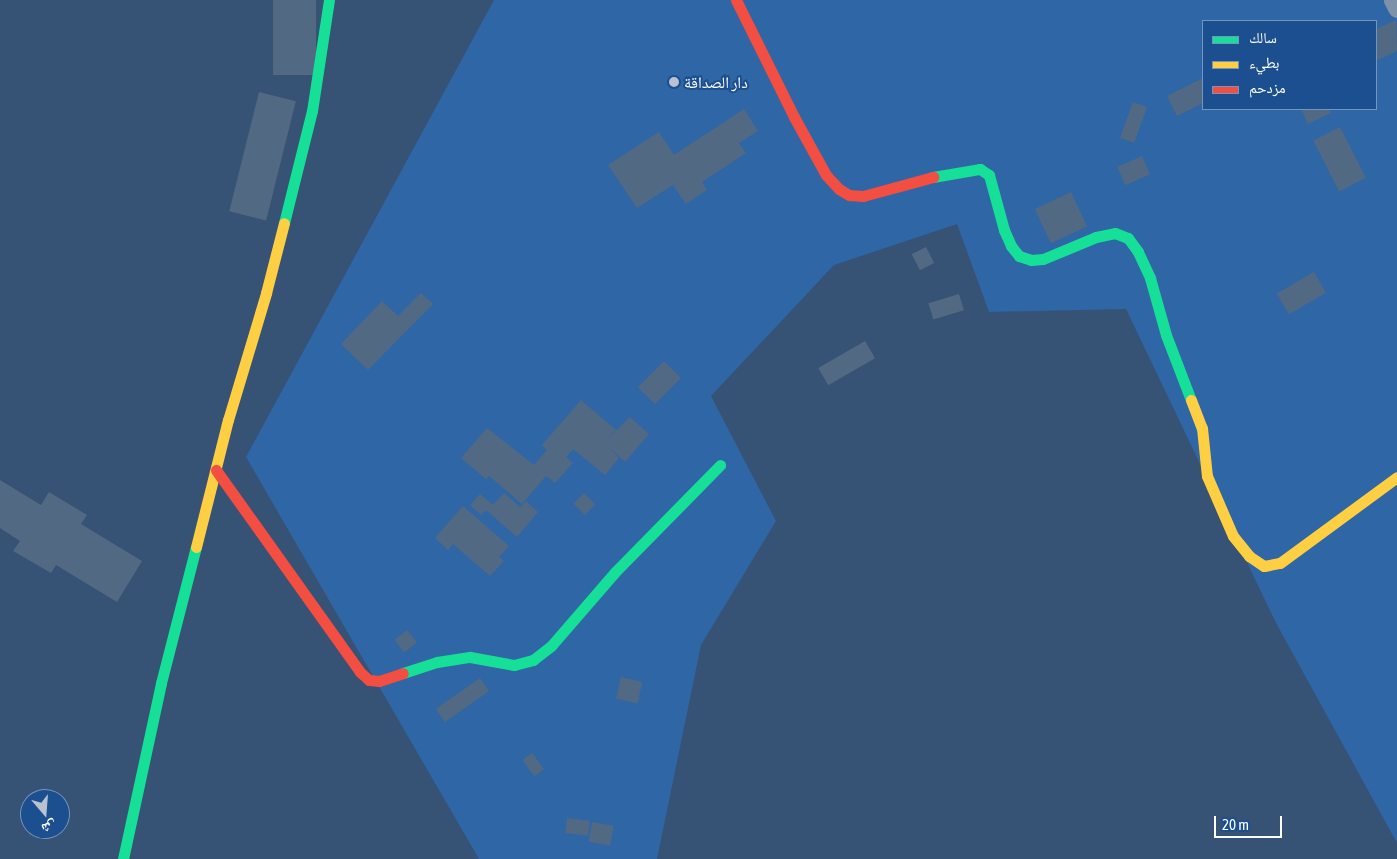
<!DOCTYPE html>
<meta charset="utf-8">
<style>
body{margin:0}
#map{position:relative;width:1397px;height:859px;overflow:hidden;background:#365274;font-family:"Asap Condensed","Noto Naskh Arabic",sans-serif}
div>[style]{position:absolute}
.green>*{inset:0;background:#2f66a5}
.building>*{inset:0;background:#526984;transform-origin:0 0}
.street>*{height:19px;margin:-9.5px;padding:0 9.5px;transform-origin:9.5px;border-radius:9.5px;background:#7d92a8}
.fast>*{height:11px;margin:-5.5px;padding:0 5.5px;transform-origin:5.5px;border-radius:5.5px;background:#16e098}
.slow>*{height:11px;margin:-5.5px;padding:0 5.5px;transform-origin:5.5px;border-radius:5.5px;background:#ffcf43}
.jam>*{height:11px;margin:-5.5px;padding:0 5.5px;transform-origin:5.5px;border-radius:5.5px;background:#f24e42}
.dots>*{width:14px;height:14px;translate:-50% -50%;box-sizing:border-box;border:2px solid #1b4f8f;border-radius:50%}
span{translate:-50% -50%;white-space:nowrap;text-align:center;line-height:1.15;-webkit-text-stroke:4px #1b4f8f;paint-order:stroke}
.poi-label{font-size:16px;color:#fff}
.left{translate:0 -50%;text-align:left}
.legend{position:absolute;left:1202px;top:20px;width:175px;height:90px;box-sizing:border-box;background:#1b4f8f;border:1px solid #7695bc;margin:0;padding:6px 9px;list-style:none;font-size:15px;color:#fff}
.legend li{display:flex;align-items:center;gap:10px;height:25px}
.legend b{width:25px;border:1px solid #7695bc}
.north{position:absolute;left:20px;top:789px;width:50px;height:50px;box-sizing:border-box;background:#1b4f8f;border:1px solid #7695bc;border-radius:50%;rotate:162deg;font-size:14px;font-weight:700;line-height:20px;text-align:center;color:#fff}
.north::after{content:'';display:block;margin:auto;width:18px;height:22px;background:#b9c2ce;clip-path:polygon(50% 0,100% 100%,50% 72%,0 100%)}
.scale{position:absolute;left:1214px;top:816px;width:68px;height:22px;box-sizing:border-box;border:2px solid #fff;border-top:0;padding-left:6px;font-size:15px;line-height:18px;white-space:nowrap;color:#fff;-webkit-text-stroke:4px #1b4f8f;paint-order:stroke}
</style>
<div id="map">
<div class="green">
<i style="clip-path:polygon(evenodd,494px 0,1397px 0,1397px 843px,1276px 623px,1126px 309px,989px 312px,957px 224px,834px 265px,711px 396px,776px 521px,701px 645px,657px 859px,479px 859px,246px 457px,494px 0,1203px 21px,1376px 21px,1376px 109px,1203px 109px,1203px 21px)"></i>
</div>
<div class="building">
<i style="left:273px;top:0;width:43px;height:75px"></i>
<i style="clip-path:polygon(1396px 20px,1397px 51px,1376px 61px,1376px 29px)"></i>
<i style="clip-path:polygon(1203px 78px,1203px 103px,1177px 116px,1167px 96px)"></i>
<i style="left:259px;top:92px;width:38px;height:123px;rotate:14deg"></i>
<i style="left:1133px;top:102px;width:15px;height:38px;rotate:20deg"></i>
<i style="clip-path:polygon(744px 109px,758px 131px,739px 143px,746px 153px,702px 182px,707px 190px,686px 204px,673px 185px,637px 208px,608px 165px,659px 132px,674px 155px)"></i>
<i style="clip-path:polygon(1301px 109px,1329px 109px,1331px 113px,1308px 124px)"></i>
<i style="left:1340px;top:127px;width:57px;height:30px;rotate:63deg"></i>
<i style="left:1142px;top:156px;width:20px;height:27px;rotate:66deg"></i>
<i style="left:1071px;top:192px;width:38px;height:40px;rotate:65deg"></i>
<i style="left:926px;top:247px;width:18px;height:16px;rotate:63deg"></i>
<i style="left:1314px;top:272px;width:24px;height:43px;rotate:60deg"></i>
<i style="clip-path:polygon(421px 293px,433px 304px,368px 370px,341px 344px,382px 301px,398px 316px)"></i>
<i style="left:959px;top:294px;width:17px;height:32px;rotate:73deg"></i>
<i style="left:865px;top:341px;width:20px;height:54px;rotate:60deg"></i>
<i style="left:664px;top:361px;width:24px;height:37px;rotate:45deg"></i>
<i style="clip-path:polygon(581px 400px,616px 430px,603px 444px,630px 417px,649px 434px,625px 462px,610px 448px,619px 458px,605px 475px,573px 449px,566px 457px,573px 463px,555px 483px,546px 476px,522px 504px,489px 476px,486px 479px,461px 458px,487px 428px,534px 465px,547px 450px,542px 445px)"></i>
<i style="clip-path:polygon(0 480px,41px 505px,49px 492px,87px 515px,81px 524px,142px 561px,117px 602px,56px 565px,51px 573px,13px 551px,20px 541px,0 528px)"></i>
<i style="clip-path:polygon(504px 493px,520px 507px,526px 501px,538px 512px,517px 537px,486px 510px,481px 515px,470px 505px,480px 494px,493px 505px)"></i>
<i style="left:584px;top:493px;width:16px;height:15px;rotate:45deg"></i>
<i style="clip-path:polygon(463px 506px,509px 546px,499px 557px,504px 561px,490px 576px,453px 544px,448px 550px,435px 538px)"></i>
<i style="left:407px;top:630px;width:16px;height:16px;rotate:52deg"></i>
<i style="left:621px;top:677px;width:22px;height:22px;rotate:13deg"></i>
<i style="left:480px;top:678px;width:16px;height:54px;rotate:55deg"></i>
<i style="left:532px;top:753px;width:20px;height:12px;rotate:53deg"></i>
<i style="left:567px;top:818px;width:23px;height:15px;rotate:7deg"></i>
<i style="left:592px;top:822px;width:22px;height:20px;rotate:10deg"></i>
</div>
<div class="street">
<i style="left:1393px;top:0;width:9px;rotate:63deg"></i>
</div>
<div class="fast">
<i style="left:933px;top:177px;width:48px;rotate:-9.7deg"></i>
<i style="left:980px;top:169px;width:11px;rotate:34deg"></i>
<i style="left:989px;top:175px;width:57px;rotate:74.7deg"></i>
<i style="left:1004px;top:230px;width:17px;rotate:66deg"></i>
<i style="left:1011px;top:246px;width:13px;rotate:51deg"></i>
<i style="left:1019px;top:256px;width:13px;rotate:18deg"></i>
<i style="left:1031px;top:260px;width:12px;rotate:-5deg"></i>
<i style="left:1043px;top:259px;width:57px;rotate:-22.5deg"></i>
<i style="left:1096px;top:237px;width:19px;rotate:-12deg"></i>
<i style="left:1115px;top:233px;width:14px;rotate:21deg"></i>
<i style="left:1128px;top:238px;width:17px;rotate:54deg"></i>
<i style="left:1138px;top:252px;width:29px;rotate:65deg"></i>
<i style="left:1150px;top:278px;width:59px;rotate:74.3deg"></i>
<i style="left:1166px;top:335px;width:70px;rotate:69deg"></i>
<i style="left:284px;top:223px;width:115px;rotate:-76deg"></i>
<i style="left:312px;top:111px;width:112px;rotate:-81.3deg"></i>
<i style="left:403px;top:673px;width:36px;rotate:-18deg"></i>
<i style="left:437px;top:662px;width:33px;rotate:-9deg"></i>
<i style="left:470px;top:657px;width:45px;rotate:10.3deg"></i>
<i style="left:514px;top:665px;width:20px;rotate:-15deg"></i>
<i style="left:533px;top:660px;width:23px;rotate:-38deg"></i>
<i style="left:551px;top:646px;width:98px;rotate:-49.1deg"></i>
<i style="left:615px;top:572px;width:150px;rotate:-45.5deg"></i>
<i style="left:123px;top:859px;width:180px;rotate:-77.8deg"></i>
<i style="left:161px;top:683px;width:140px;rotate:-75.6deg"></i>
</div>
<div class="slow">
<i style="left:1191px;top:400px;width:30px;rotate:69deg"></i>
<i style="left:1202px;top:428px;width:48px;rotate:84.1deg"></i>
<i style="left:1207px;top:476px;width:65px;rotate:66.6deg"></i>
<i style="left:1233px;top:536px;width:26px;rotate:51deg"></i>
<i style="left:1249px;top:556px;width:18px;rotate:34deg"></i>
<i style="left:1264px;top:566px;width:16px;rotate:-11deg"></i>
<i style="left:1280px;top:563px;width:145px;rotate:-36.3deg"></i>
<i style="left:196px;top:547px;width:131px;rotate:-75.9deg"></i>
<i style="left:228px;top:420px;width:133px;rotate:-73.3deg"></i>
<i style="left:266px;top:293px;width:72px;rotate:-75.6deg"></i>
</div>
<div class="jam">
<i style="left:736px;top:0;width:131px;rotate:63.6deg"></i>
<i style="left:794px;top:117px;width:66px;rotate:61.1deg"></i>
<i style="left:826px;top:175px;width:19px;rotate:47deg"></i>
<i style="left:839px;top:189px;width:12px;rotate:31deg"></i>
<i style="left:849px;top:195px;width:14px;rotate:4deg"></i>
<i style="left:863px;top:196px;width:73px;rotate:-15.2deg"></i>
<i style="left:216px;top:470px;width:248px;rotate:54.5deg"></i>
<i style="left:360px;top:672px;width:12px;rotate:42deg"></i>
<i style="left:369px;top:680px;width:10px;rotate:6deg"></i>
<i style="left:379px;top:681px;width:25px;rotate:-18deg"></i>
</div>
<div class="dots">
<i style="left:674px;top:82px;background:#b9c2ce"></i>
</div>
<div class="poi-label">
<span class="left" style="left:684px;top:82px">دار الصداقة</span>
</div>
<ul class="legend">
<li><b style="height:6px;background:#16e098"></b>سالك</li>
<li><b style="height:6px;background:#ffcf43"></b>بطيء</li>
<li><b style="height:6px;background:#f24e42"></b>مزدحم</li>
</ul>
<div class="north">ش</div>
<div class="scale">20 m</div>
</div>
